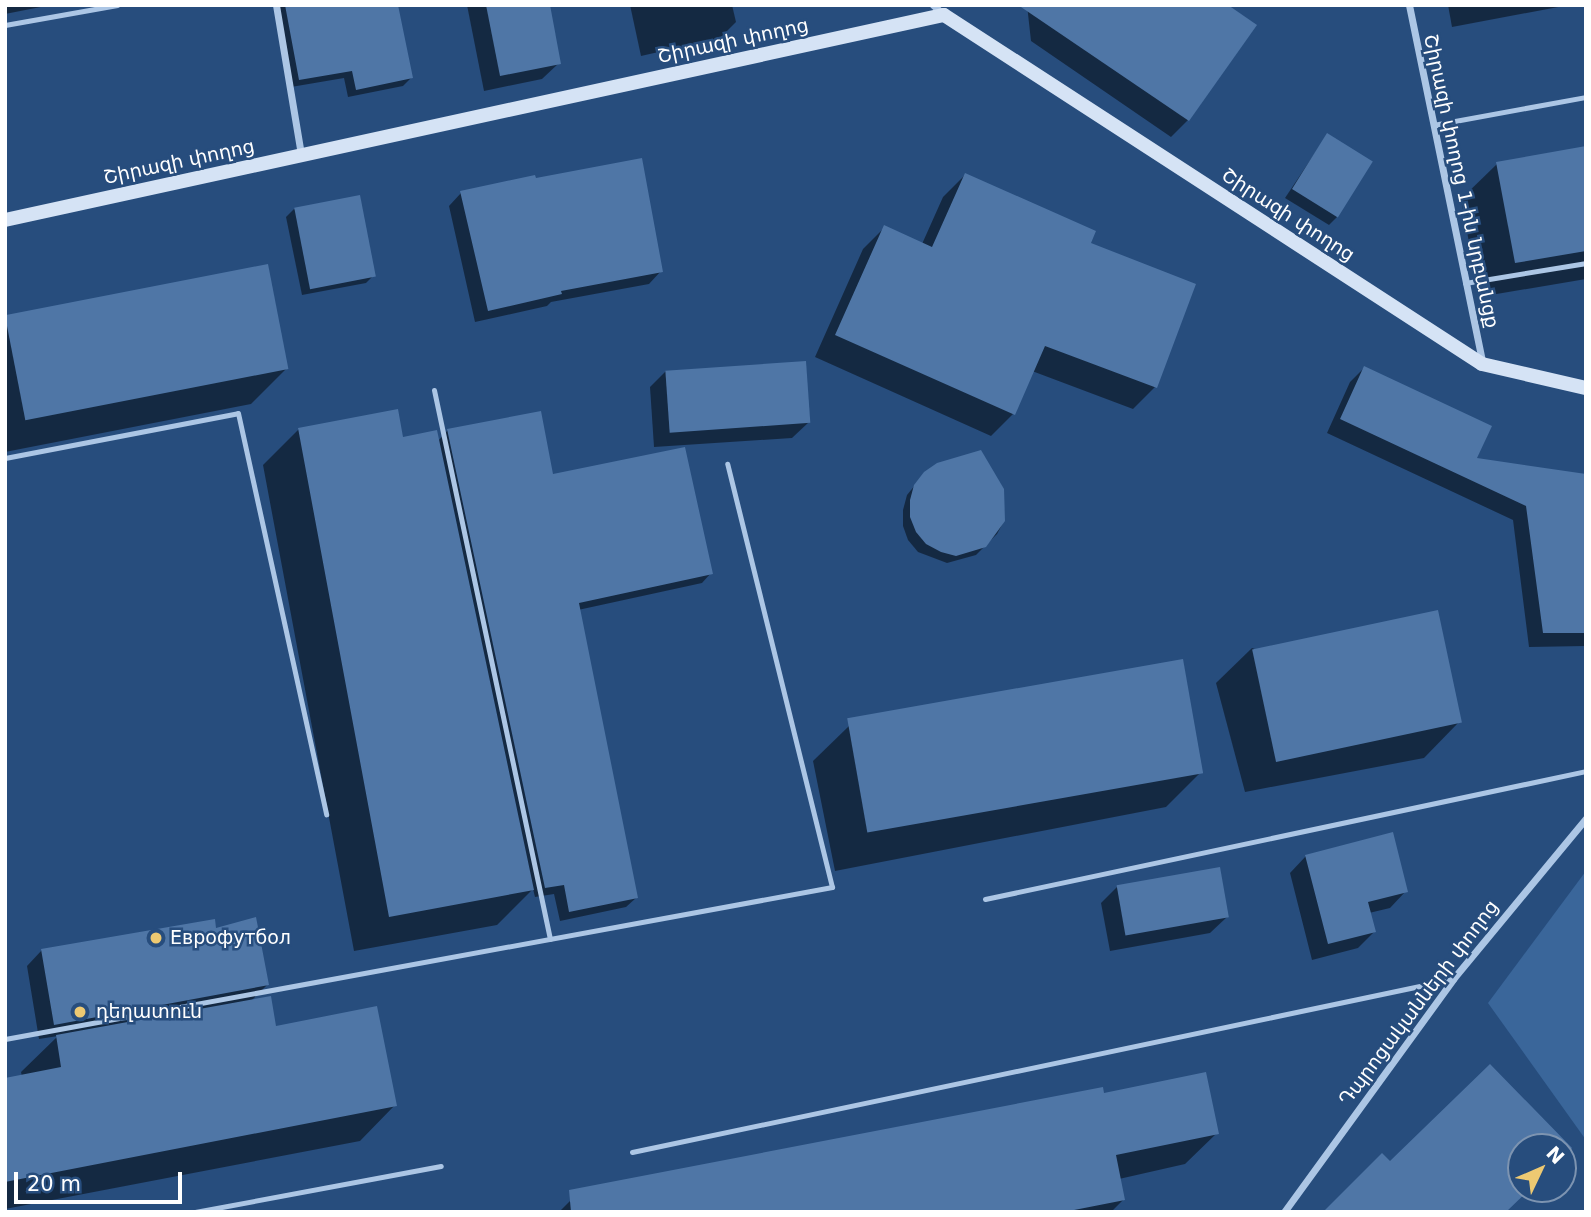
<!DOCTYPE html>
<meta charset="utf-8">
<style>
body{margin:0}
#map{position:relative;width:1591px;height:1217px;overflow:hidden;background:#274d7d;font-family:"DejaVu Sans","Noto Sans Armenian",sans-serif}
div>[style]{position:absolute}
.green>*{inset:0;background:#3a669a}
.shadow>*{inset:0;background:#0007}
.building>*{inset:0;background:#4f76a6;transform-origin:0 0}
.lane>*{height:5px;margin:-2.5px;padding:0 2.5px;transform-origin:2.5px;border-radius:2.5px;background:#acc6e5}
.street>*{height:7px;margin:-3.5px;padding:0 3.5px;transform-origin:3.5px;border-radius:3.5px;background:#acc6e5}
.secondary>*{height:14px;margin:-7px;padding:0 7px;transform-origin:7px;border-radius:7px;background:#d5e3f5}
.dots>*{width:19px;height:19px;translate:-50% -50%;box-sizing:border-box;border:4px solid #274d7d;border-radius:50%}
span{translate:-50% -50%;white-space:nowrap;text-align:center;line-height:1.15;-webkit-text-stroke:5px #274d7d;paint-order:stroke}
.street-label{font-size:19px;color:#fff}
.poi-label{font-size:19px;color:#fff}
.left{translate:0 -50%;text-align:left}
.frame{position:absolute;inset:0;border:7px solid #fff;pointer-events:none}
.north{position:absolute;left:1507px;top:1133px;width:70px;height:70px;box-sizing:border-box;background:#274d7d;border:2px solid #7d94b1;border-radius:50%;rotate:46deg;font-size:19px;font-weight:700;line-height:28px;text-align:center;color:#fff}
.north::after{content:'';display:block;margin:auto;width:24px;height:32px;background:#edc972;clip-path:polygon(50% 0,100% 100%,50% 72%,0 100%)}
.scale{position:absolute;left:14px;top:1172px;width:168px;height:32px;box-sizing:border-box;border:4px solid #fff;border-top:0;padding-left:9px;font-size:21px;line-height:24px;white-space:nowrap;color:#fff;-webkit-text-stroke:5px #274d7d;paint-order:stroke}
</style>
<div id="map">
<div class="green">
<i style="clip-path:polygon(1586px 871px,1586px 1140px,1488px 1003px)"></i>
</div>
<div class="shadow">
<i style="clip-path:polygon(5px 5px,51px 5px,5px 14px)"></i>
<i style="clip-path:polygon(276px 5px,396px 5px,411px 78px,403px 86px,348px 97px,344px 78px,291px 87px)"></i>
<i style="clip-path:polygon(467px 5px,548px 5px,559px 63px,542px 79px,484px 91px)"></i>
<i style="clip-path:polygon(630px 5px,732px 5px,736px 22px,720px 38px,641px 56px)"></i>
<i style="clip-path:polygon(1027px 5px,1230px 5px,1231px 10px,1254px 26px,1188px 120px,1171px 137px,1031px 41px)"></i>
<i style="clip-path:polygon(1448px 5px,1569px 5px,1452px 27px)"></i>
<i style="clip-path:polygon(1327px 135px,1337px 217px,1329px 225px,1285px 198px)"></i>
<i style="clip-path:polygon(1586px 148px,1586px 279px,1479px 297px,1461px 199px,1497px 164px)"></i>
<i style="clip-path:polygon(965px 175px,1088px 244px,1155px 387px,1133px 409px,1032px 371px,1013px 414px,991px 436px,815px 357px,863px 249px,885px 227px,922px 244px,943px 197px)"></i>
<i style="clip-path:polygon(461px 193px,661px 271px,649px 284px,551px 302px,547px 306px,475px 322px,449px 206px)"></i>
<i style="clip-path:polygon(294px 209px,374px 275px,366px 283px,302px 295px,286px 217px)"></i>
<i style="clip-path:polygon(5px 317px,286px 369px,251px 404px,5px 452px)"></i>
<i style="clip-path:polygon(1364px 368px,1475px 460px,1586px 476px,1586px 646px,1529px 647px,1513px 520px,1327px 433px,1350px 382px)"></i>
<i style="clip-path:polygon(666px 371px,809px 422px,792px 438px,654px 447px,650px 387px)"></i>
<i style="clip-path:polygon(299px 429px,438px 441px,448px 430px,552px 476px,711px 573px,702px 583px,578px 610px,636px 898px,626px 907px,560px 921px,554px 894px,535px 897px,533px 889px,497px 925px,354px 951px,263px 465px)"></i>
<i style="clip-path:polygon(925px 473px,1004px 521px,997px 534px,976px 555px,947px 563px,918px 552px,908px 540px,903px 526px,903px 510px,907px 495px)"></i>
<i style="clip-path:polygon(1252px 648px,1459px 722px,1424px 758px,1245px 792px,1216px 683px)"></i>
<i style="clip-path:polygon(849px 726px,1201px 772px,1166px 807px,835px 871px,813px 761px)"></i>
<i style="clip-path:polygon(1306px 856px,1406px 891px,1390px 908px,1369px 913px,1374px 932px,1358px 948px,1312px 960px,1290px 873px)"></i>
<i style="clip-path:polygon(1118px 886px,1227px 917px,1210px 933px,1110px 951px,1101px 903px)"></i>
<i style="clip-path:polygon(215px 930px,267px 985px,251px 1001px,275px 1028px,395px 1105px,360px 1141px,5px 1209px,5px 1080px,22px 1077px,21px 1072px,58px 1036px,39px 1039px,27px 966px,42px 950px)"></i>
<i style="clip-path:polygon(1103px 1096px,1217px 1133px,1185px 1164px,1119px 1179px,1124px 1199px,1111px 1212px,559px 1212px,582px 1189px)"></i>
</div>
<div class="building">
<i style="clip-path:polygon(285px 5px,398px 5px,413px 78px,356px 90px,352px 71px,299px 80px)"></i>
<i style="clip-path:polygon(486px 5px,550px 5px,561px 64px,500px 76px)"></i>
<i style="clip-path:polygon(1018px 5px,1228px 5px,1257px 25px,1189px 121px)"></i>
<i style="left:1327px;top:133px;width:54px;height:66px;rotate:32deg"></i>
<i style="clip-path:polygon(1586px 146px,1586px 251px,1515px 263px,1496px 162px)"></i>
<i style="clip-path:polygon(642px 158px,663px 272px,561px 291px,562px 294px,488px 311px,460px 191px,535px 175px,536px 178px)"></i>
<i style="clip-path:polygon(965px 173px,1096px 231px,1091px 243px,1196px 284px,1157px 388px,1045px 346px,1015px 415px,835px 335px,884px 225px,932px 247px)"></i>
<i style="left:360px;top:195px;width:83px;height:67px;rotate:79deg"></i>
<i style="left:268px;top:264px;width:107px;height:268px;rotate:79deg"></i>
<i style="left:806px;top:361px;width:62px;height:141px;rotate:86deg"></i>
<i style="clip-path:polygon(1364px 366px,1492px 426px,1477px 458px,1586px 474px,1586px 633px,1543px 633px,1526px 506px,1340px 419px)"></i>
<i style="clip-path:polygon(398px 409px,403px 437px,437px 430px,534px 890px,389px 917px,298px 428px)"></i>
<i style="clip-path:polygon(541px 411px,553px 474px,685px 447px,713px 574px,579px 603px,638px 898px,569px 912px,564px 885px,545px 888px,447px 429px)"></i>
<i style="clip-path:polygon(981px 450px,1004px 489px,1005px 521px,986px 547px,956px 556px,941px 552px,926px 544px,916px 532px,910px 517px,910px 500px,914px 485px,924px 472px,937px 463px)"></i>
<i style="left:1438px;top:610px;width:115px;height:190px;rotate:78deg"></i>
<i style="left:1183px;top:659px;width:116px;height:341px;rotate:80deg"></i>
<i style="clip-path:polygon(1393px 832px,1408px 892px,1368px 902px,1376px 932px,1328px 944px,1305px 855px)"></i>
<i style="left:1220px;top:867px;width:51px;height:105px;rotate:80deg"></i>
<i style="clip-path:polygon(256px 917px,269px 985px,54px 1025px,41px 949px,215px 919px,216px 928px)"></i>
<i style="clip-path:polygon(271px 996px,276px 1026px,377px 1006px,397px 1106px,5px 1182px,5px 1078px,61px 1067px,56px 1035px)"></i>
<i style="clip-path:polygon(1490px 1064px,1572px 1148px,1563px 1157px,1563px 1147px,1521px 1147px,1521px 1189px,1530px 1189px,1506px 1212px,1323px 1212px,1382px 1153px,1390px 1161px)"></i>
<i style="clip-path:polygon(1206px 1072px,1219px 1134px,1116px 1155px,1125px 1200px,1064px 1212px,571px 1212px,569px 1190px,1103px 1087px,1104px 1093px)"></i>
</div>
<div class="lane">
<i style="left:5px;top:25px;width:114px;rotate:-10.1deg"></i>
<i style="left:1433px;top:125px;width:156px;rotate:-10.4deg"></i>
<i style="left:1465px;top:283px;width:123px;rotate:-9.4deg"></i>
<i style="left:434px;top:390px;width:561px;rotate:78.07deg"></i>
<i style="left:5px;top:458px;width:237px;rotate:-10.9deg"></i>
<i style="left:238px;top:413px;width:411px;rotate:77.6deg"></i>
<i style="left:985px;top:899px;width:614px;rotate:-12.02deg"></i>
<i style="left:5px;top:1039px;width:841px;rotate:-10.41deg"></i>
<i style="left:832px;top:887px;width:436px;rotate:-103.9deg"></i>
<i style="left:632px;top:1152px;width:839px;rotate:-11.9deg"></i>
<i style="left:195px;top:1212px;width:250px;rotate:-10.6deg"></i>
</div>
<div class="street">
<i style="left:276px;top:5px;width:152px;rotate:80.5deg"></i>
<i style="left:933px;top:5px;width:13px;rotate:42deg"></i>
<i style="left:1409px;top:5px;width:363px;rotate:78.4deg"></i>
<i style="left:1284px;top:1212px;width:288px;rotate:-54deg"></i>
<i style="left:1453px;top:979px;width:209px;rotate:-50.4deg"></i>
</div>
<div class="secondary">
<i style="left:5px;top:220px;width:961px;rotate:-12.32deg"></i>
<i style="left:944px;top:15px;width:641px;rotate:32.97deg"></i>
<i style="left:1482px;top:364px;width:107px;rotate:13deg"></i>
</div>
<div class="dots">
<i style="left:156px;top:938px;background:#edc972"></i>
<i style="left:80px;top:1012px;background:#edc972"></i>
</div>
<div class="street-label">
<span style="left:733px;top:41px;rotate:-12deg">Շիրազի փողոց</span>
<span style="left:179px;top:162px;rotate:-12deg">Շիրազի փողոց</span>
<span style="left:1461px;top:181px;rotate:78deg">Շիրազի փողոց 1-ին նրբանցք</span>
<span style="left:1288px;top:215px;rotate:33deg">Շիրազի փողոց</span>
<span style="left:1419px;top:1003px;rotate:-53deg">Դպրոցականների փողոց</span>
</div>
<div class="poi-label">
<span class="left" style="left:170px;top:938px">Еврофутбол</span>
<span class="left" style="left:96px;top:1012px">դեղատուն</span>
</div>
<div class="frame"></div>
<div class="north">N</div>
<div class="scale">20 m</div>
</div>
